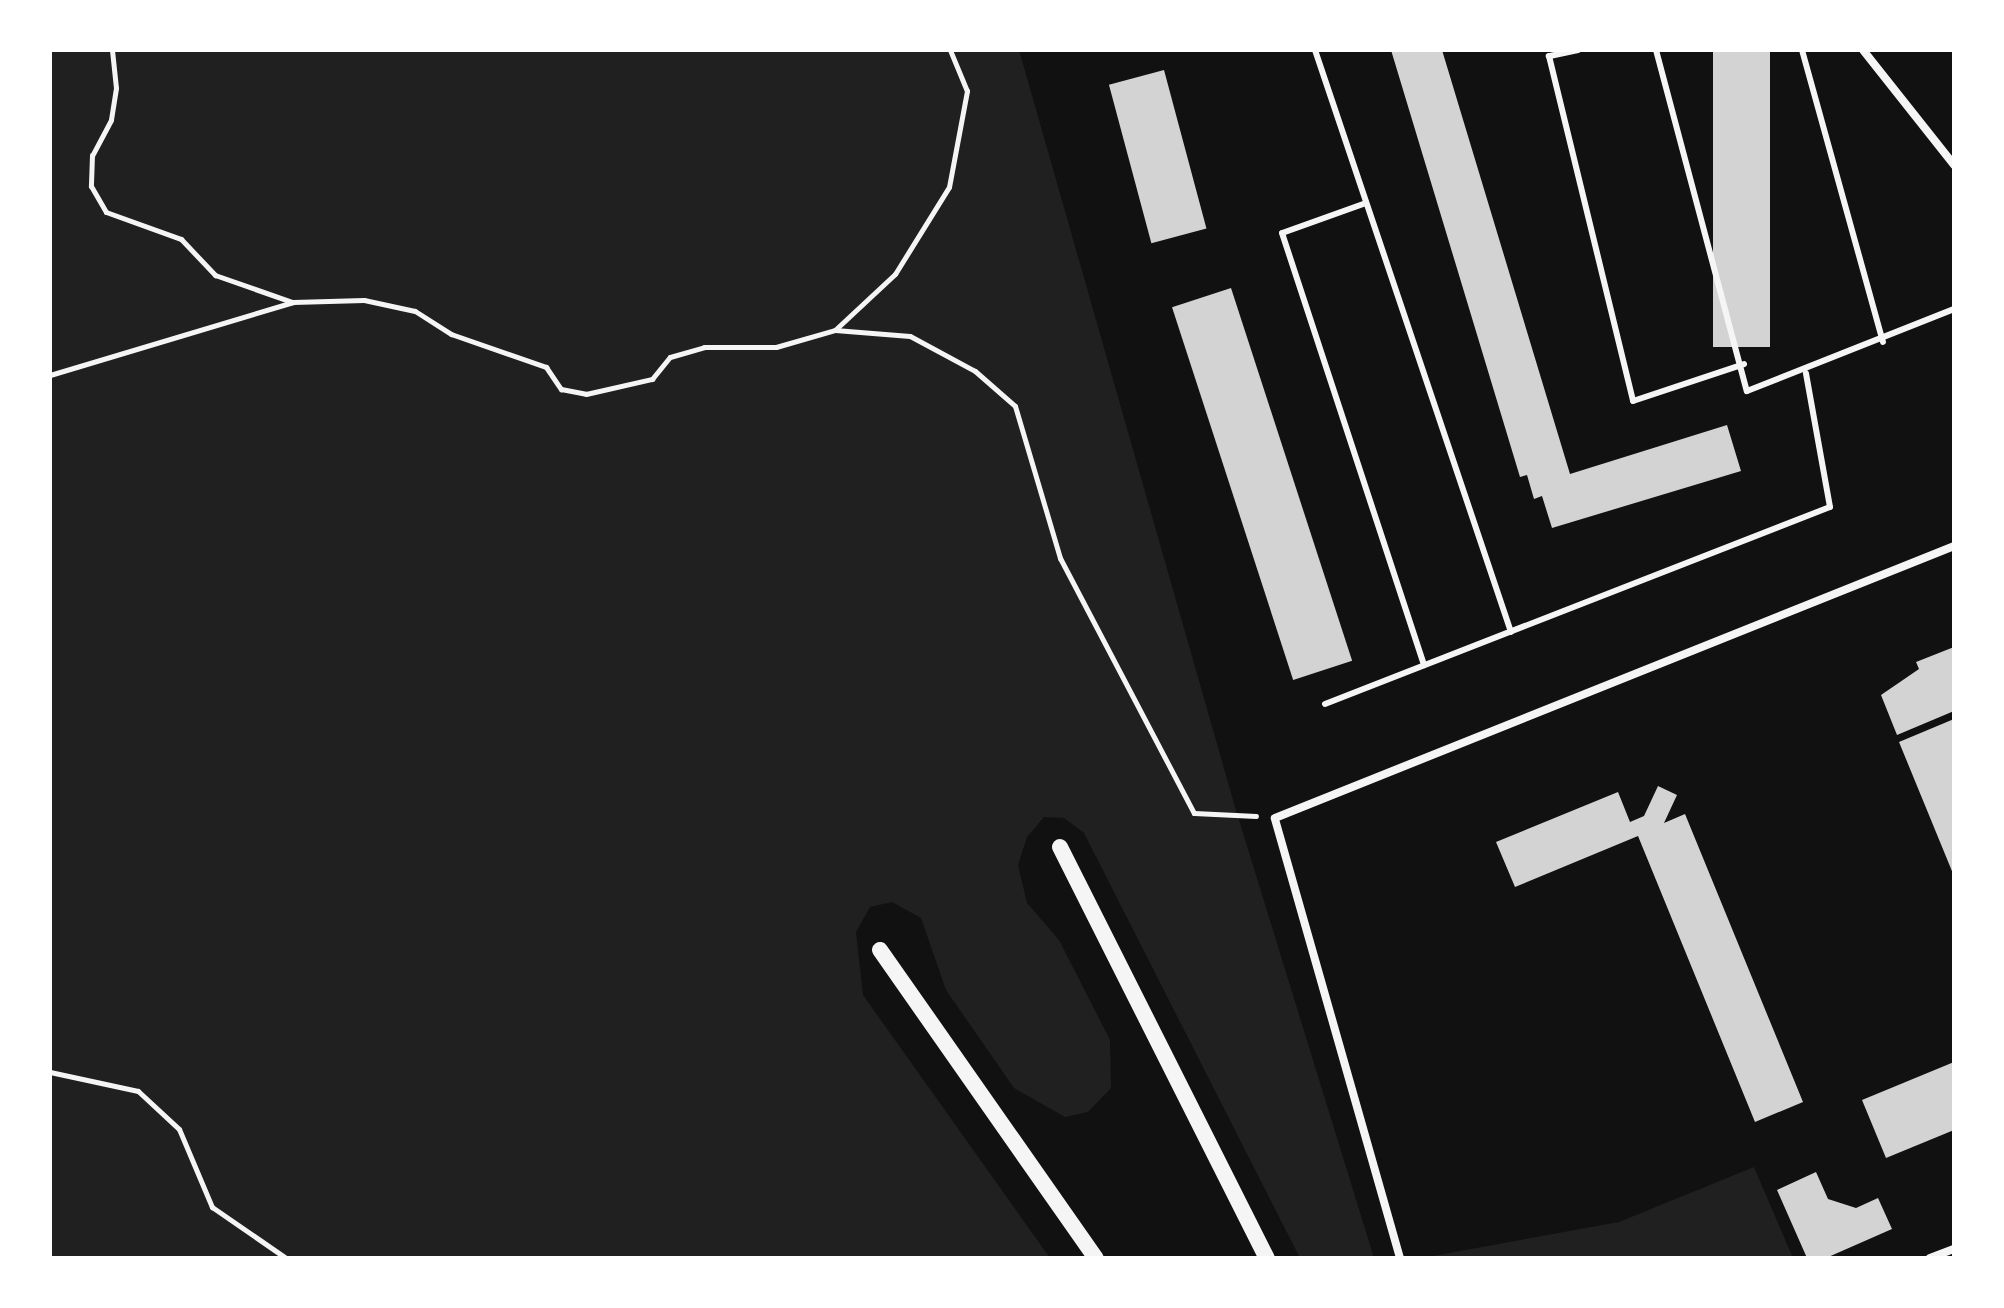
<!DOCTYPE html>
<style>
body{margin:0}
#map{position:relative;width:2004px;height:1308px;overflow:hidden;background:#111;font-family:"Sofia Sans Condensed",sans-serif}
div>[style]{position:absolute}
.green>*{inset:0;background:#202020}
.building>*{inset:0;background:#d3d3d3;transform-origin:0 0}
.path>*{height:5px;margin:-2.5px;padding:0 2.5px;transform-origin:2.5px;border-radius:2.5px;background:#f5f5f5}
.service>*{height:6px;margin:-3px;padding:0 3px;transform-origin:3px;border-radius:3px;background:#f5f5f5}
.minor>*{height:8px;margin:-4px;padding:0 4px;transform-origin:4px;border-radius:4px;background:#f5f5f5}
.secondary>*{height:16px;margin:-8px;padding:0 8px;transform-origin:8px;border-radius:8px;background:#f5f5f5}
span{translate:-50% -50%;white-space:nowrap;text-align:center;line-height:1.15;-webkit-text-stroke:6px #fff;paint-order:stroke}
.frame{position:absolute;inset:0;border:52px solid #fff;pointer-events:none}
</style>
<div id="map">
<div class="green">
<i style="clip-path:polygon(50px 50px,1019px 50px,1235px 807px,1374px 1258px,1300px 1258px,1084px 833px,1064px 818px,1044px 817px,1027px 837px,1018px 865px,1027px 903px,1059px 940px,1110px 1040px,1111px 1088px,1088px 1112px,1065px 1117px,1014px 1088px,946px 990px,921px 918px,892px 902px,870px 907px,856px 932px,863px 995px,1050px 1258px,50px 1258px)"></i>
<i style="clip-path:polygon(1754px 1167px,1793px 1258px,1422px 1258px,1619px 1222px)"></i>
</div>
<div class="building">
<i style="clip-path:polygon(1391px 50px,1442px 50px,1570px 474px,1727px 425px,1741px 471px,1552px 528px,1542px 496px,1534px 499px,1527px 475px,1520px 477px)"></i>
<i style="left:1713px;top:50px;width:57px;height:297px"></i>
<i style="left:1164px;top:70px;width:164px;height:57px;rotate:75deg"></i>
<i style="left:1231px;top:288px;width:392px;height:62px;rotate:72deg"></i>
<i style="clip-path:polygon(1954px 647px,1954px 711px,1897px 735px,1881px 695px,1919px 669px,1916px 662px)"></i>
<i style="clip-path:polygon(1954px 719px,1954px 876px,1899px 742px)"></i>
<i style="clip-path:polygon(1658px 786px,1677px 795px,1664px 823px,1685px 814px,1803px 1102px,1755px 1122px,1638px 836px,1515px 887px,1496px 842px,1618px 792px,1630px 822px,1644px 816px)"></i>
<i style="clip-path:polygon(1954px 1062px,1954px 1130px,1886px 1158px,1862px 1100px)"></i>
<i style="clip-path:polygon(1816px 1172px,1828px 1199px,1856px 1208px,1878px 1198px,1892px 1229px,1826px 1258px,1807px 1258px,1777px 1190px)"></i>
</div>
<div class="path">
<i style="left:112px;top:50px;width:38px;rotate:84deg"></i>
<i style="left:116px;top:88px;width:32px;rotate:99deg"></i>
<i style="left:111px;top:120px;width:40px;rotate:118deg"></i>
<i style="left:92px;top:155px;width:31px;rotate:92deg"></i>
<i style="left:91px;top:186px;width:30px;rotate:60deg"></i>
<i style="left:106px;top:212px;width:80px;rotate:19.8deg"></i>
<i style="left:181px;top:239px;width:50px;rotate:46.6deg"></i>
<i style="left:215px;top:275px;width:82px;rotate:19.3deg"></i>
<i style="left:836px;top:329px;width:81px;rotate:-43deg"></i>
<i style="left:895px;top:274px;width:102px;rotate:-58.2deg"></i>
<i style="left:949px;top:187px;width:98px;rotate:-79.4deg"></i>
<i style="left:967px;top:91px;width:44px;rotate:-112.5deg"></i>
<i style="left:50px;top:375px;width:254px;rotate:-16.7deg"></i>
<i style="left:293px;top:302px;width:71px;rotate:-1.6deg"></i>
<i style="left:364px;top:300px;width:52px;rotate:12.2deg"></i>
<i style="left:415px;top:311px;width:43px;rotate:32.6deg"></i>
<i style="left:451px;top:334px;width:101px;rotate:19.2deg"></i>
<i style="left:546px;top:367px;width:27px;rotate:56deg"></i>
<i style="left:561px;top:389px;width:25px;rotate:11deg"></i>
<i style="left:586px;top:394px;width:68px;rotate:-12.8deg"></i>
<i style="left:652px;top:379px;width:28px;rotate:-51deg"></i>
<i style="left:670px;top:357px;width:35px;rotate:-16deg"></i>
<i style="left:704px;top:347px;width:72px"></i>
<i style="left:776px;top:347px;width:61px;rotate:-16.1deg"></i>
<i style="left:835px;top:330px;width:75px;rotate:4.6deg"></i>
<i style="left:910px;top:336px;width:74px;rotate:28.3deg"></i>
<i style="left:975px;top:371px;width:53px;rotate:41.2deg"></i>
<i style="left:1015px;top:406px;width:159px;rotate:73.5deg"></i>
<i style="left:1060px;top:558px;width:288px;rotate:62.3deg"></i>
<i style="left:1194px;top:813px;width:62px;rotate:2.8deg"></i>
<i style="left:50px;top:1072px;width:90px;rotate:12.2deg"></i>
<i style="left:138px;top:1091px;width:56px;rotate:42.8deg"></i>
<i style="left:179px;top:1129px;width:85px;rotate:67.1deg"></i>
<i style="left:212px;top:1207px;width:90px;rotate:34.6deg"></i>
</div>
<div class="service">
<i style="left:1315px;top:50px;width:614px;rotate:71.39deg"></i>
<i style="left:1578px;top:50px;width:30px;rotate:168deg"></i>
<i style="left:1549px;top:56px;width:355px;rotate:76.3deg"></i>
<i style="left:1633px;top:401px;width:117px;rotate:-18.4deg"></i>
<i style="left:1656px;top:50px;width:353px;rotate:75.1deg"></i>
<i style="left:1747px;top:391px;width:223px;rotate:-21.6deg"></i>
<i style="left:1802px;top:50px;width:303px;rotate:74.5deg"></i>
<i style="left:1366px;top:203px;width:89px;rotate:160.3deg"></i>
<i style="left:1282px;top:233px;width:455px;rotate:71.8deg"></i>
<i style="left:1325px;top:704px;width:542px;rotate:-21.31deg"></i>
<i style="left:1830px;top:507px;width:136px;rotate:-100.2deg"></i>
</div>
<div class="minor">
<i style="left:1863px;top:50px;width:147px;rotate:51.6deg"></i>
<i style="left:1400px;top:1258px;width:457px;rotate:-105.9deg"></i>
<i style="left:1275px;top:818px;width:731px;rotate:-21.83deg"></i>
<i style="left:1930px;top:1258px;width:26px;rotate:-21deg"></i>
</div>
<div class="secondary">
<i style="left:1060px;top:847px;width:460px;rotate:63.3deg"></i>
<i style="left:880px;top:950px;width:376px;rotate:55deg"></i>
</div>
<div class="frame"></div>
</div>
